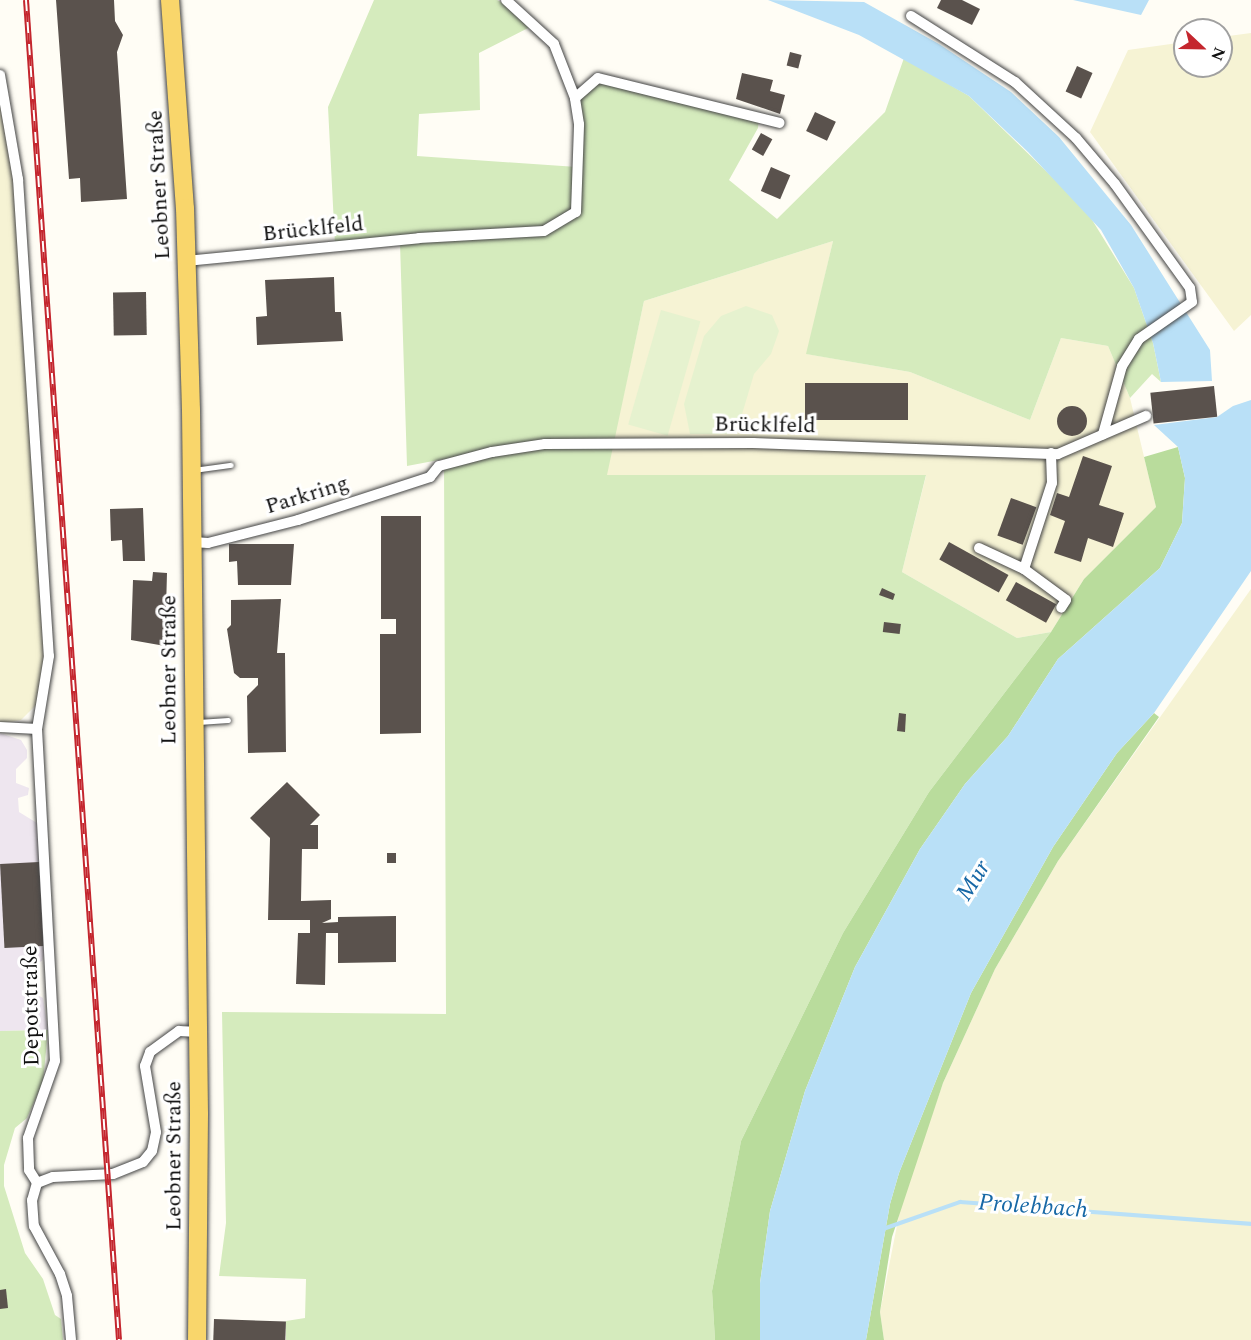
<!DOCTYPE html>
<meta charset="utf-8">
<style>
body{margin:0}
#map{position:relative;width:1251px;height:1340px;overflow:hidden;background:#fffdf5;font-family:Spectral,serif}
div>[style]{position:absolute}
.industrial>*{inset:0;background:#eee6ef}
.farmland>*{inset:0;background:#f6f3d4}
.green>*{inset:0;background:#d5ebbd}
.forest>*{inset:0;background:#b9dc9c}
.pitch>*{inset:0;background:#e6f2cf;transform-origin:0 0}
.water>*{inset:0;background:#b9e0f7}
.stream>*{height:4px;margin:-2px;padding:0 2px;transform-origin:2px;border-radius:2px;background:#b9e0f7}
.building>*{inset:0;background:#5a524d;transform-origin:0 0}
.round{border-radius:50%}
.roads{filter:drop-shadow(0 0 2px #444) drop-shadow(0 0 2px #444)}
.lane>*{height:5px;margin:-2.5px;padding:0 2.5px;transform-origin:2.5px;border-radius:2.5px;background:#fff}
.street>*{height:10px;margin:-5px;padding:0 5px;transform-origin:5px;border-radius:5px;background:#fff}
.primary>*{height:18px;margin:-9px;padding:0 9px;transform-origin:9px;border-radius:9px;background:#f9d66b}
.rail>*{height:6px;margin-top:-3px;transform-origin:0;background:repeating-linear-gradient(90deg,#fff 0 11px,#c4262e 0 22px);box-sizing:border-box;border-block:2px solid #c4262e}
span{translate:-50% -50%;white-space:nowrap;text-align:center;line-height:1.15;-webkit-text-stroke:6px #fff;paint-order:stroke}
.street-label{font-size:22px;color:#111}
.water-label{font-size:24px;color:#1768a6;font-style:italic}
.north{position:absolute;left:1173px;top:18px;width:60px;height:60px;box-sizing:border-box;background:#fff;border:2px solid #a0a0a0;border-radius:50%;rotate:112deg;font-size:16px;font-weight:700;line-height:24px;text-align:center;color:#111}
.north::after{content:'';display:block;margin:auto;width:21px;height:27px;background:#c4262e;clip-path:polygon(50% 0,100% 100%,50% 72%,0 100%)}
</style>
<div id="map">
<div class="industrial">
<i style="clip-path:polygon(0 733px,21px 740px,27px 750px,27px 758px,16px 769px,16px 783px,29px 788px,28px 795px,18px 798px,19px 812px,37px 823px,46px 950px,42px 961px,30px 966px,32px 992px,43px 998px,48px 1030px,0 1031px)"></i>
</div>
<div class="farmland">
<i style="clip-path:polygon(1251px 33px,1251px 315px,1234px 331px,1090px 132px,1128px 50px,1185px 42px,1185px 66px,1221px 66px,1221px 37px)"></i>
<i style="clip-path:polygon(0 93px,11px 143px,44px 657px,37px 704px,21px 720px,0 724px)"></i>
<i style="clip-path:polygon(833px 241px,807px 354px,910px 372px,1030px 420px,1061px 338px,1108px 346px,1130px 398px,1156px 507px,1084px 579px,1051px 632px,1017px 638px,902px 572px,926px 476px,606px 475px,644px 301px)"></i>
<i style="clip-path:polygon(1251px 589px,1251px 1340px,884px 1340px,880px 1312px,902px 1200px,943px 1083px,995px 969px,1058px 861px)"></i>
</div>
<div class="green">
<i style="clip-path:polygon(374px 0,497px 0,514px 8px,534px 25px,479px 53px,480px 110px,419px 114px,417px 156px,577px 167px,575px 98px,598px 78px,759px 118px,758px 128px,729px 180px,777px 219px,885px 112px,904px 58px,969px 96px,1086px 210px,1134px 288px,1153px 343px,1161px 382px,1152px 374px,1130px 398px,1108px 346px,1061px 338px,1030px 420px,910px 372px,806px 354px,833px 241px,644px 301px,607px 475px,926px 475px,902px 572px,1017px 638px,1051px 632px,929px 792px,843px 933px,741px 1141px,712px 1291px,715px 1340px,286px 1340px,286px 1321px,305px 1318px,306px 1279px,219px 1276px,226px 1223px,222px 1012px,446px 1014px,444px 459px,407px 466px,400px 243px,335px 245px,328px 107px)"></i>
<i style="clip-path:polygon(48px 1030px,43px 1082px,27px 1118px,15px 1128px,4px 1165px,4px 1186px,25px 1253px,43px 1279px,55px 1315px,61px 1319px,63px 1340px,0 1340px,0 1031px)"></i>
</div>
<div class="forest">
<i style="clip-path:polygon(1178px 447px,1185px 478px,1182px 523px,1160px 568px,1058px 659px,1008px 736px,965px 784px,920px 849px,855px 967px,805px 1091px,770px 1211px,760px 1283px,760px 1340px,715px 1340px,712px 1291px,741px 1141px,843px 933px,929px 792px,1051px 632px,1084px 579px,1156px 507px,1144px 457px)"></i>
<i style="clip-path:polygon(1154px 713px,1159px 717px,1058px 861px,995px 969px,943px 1083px,892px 1237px,880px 1312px,884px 1340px,866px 1340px,890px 1204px,899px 1173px,971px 993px,1053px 847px,1117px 753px)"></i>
</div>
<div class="pitch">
<i style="clip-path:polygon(746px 306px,772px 315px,779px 331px,771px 354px,754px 374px,740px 421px,729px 434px,690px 434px,684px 404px,704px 336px,721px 316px)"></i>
<i style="left:661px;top:310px;width:41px;height:119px;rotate:16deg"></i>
</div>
<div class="water">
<i style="clip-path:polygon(768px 0,864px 2px,939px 44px,1011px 92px,1059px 137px,1131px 225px,1210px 350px,1212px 381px,1161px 382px,1153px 343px,1134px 288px,1101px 230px,1028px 152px,969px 96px,859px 35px)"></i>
<i style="clip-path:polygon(1073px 0,1149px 0,1141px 15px)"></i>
<i style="clip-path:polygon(1251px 400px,1251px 571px,1154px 713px,1117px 753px,1053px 847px,971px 993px,899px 1173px,890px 1204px,866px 1340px,760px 1340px,760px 1283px,770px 1211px,805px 1091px,855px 967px,920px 849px,965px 784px,1008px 736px,1058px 659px,1160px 568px,1182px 523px,1185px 478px,1178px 447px,1154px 425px,1217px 417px,1233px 406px)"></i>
</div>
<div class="stream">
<i style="left:883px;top:1229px;width:82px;rotate:-19.3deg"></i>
<i style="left:960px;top:1202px;width:292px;rotate:4.3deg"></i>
</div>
<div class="building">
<i style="clip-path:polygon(56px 0,114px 0,115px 21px,123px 35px,117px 52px,127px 199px,81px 202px,80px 178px,69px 179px)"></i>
<i style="clip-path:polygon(941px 0,962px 0,980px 9px,972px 25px,937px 8px)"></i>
<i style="left:790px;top:52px;width:12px;height:14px;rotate:14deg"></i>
<i style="left:1077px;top:66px;width:17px;height:28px;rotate:24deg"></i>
<i style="clip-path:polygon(742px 73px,773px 80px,770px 91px,785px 95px,780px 114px,736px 99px)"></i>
<i style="left:815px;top:112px;width:23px;height:21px;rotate:25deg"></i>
<i style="left:761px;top:133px;width:13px;height:19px;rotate:29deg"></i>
<i style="left:771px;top:167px;width:21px;height:26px;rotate:23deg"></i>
<i style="clip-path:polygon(334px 277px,335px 312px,341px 312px,343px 341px,257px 345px,256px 317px,267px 316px,265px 280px)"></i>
<i style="left:146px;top:292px;width:43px;height:33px;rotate:89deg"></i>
<i style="left:908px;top:383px;width:37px;height:103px;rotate:90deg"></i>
<i style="left:1214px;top:386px;width:31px;height:64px;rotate:84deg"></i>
<i class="round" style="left:1057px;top:406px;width:30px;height:30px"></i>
<i style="clip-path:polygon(1083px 456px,1112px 466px,1099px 505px,1124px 513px,1113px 547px,1088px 538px,1081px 562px,1054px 553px,1065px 521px,1050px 515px,1057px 493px,1069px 497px)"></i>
<i style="left:1011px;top:498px;width:27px;height:40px;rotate:20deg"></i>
<i style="clip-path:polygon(143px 508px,145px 561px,123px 561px,122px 540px,111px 541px,110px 509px)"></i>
<i style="clip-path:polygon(381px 516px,421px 516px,421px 733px,380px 734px,380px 634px,396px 634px,396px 619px,381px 619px)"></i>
<i style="left:949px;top:542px;width:68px;height:20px;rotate:29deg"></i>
<i style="clip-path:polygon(229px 544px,294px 544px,291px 585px,238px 585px,237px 561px,229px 562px)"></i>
<i style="clip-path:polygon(153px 572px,167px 573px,165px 646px,131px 640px,133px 580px,152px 581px)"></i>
<i style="left:1016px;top:582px;width:46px;height:21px;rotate:29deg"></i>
<i style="clip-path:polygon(882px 588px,895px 594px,893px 600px,879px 595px)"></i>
<i style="clip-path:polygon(281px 599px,277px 653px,285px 653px,286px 752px,248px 753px,247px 696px,258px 685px,258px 678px,240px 678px,234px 673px,227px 629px,231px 625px,231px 600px)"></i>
<i style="left:884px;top:622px;width:17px;height:10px;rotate:7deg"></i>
<i style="clip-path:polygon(899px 713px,906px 714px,905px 732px,897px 731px)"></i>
<i style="clip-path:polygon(287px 782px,320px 815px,310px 825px,318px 825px,318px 849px,302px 849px,301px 901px,331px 900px,331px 919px,322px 923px,338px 922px,338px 917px,396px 916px,396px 962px,338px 963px,338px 933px,326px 933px,325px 985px,296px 984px,298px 933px,310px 933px,310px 920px,268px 920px,270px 838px,250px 818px)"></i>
<i style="left:387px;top:853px;width:9px;height:10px"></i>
<i style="left:39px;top:862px;width:84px;height:39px;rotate:87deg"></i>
<i style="clip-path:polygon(6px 1289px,8px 1308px,0 1309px,0 1290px)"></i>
<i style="left:214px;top:1319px;width:72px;height:21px;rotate:2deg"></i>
</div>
<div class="roads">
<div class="lane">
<i style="left:194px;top:470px;width:37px;rotate:-8deg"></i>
<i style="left:198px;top:722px;width:30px;rotate:-4deg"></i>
</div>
<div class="street">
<i style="left:911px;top:16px;width:123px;rotate:32.4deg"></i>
<i style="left:1015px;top:82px;width:83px;rotate:42.6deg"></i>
<i style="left:1076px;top:138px;width:60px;rotate:49.7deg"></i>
<i style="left:1115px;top:184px;width:128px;rotate:54.2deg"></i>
<i style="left:1190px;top:288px;width:14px;rotate:82deg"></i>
<i style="left:1192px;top:302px;width:65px;rotate:145.1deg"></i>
<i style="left:1139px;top:339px;width:32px;rotate:122deg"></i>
<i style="left:1122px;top:366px;width:71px;rotate:105.6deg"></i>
<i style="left:0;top:75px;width:106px;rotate:80.2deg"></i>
<i style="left:18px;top:179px;width:478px;rotate:86.3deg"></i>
<i style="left:49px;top:656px;width:74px;rotate:99.3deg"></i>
<i style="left:37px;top:729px;width:332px;rotate:86.9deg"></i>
<i style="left:55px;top:1061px;width:82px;rotate:109.3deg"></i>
<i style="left:28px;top:1138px;width:32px;rotate:88deg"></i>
<i style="left:29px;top:1170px;width:15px;rotate:58deg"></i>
<i style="left:575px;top:98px;width:30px;rotate:-41deg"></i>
<i style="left:598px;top:78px;width:187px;rotate:13.9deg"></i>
<i style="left:186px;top:261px;width:234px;rotate:-5.6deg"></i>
<i style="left:419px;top:238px;width:125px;rotate:-3.2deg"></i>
<i style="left:544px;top:231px;width:37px;rotate:-31deg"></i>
<i style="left:576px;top:212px;width:88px;rotate:-88deg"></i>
<i style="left:579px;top:124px;width:26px;rotate:-99deg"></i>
<i style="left:575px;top:98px;width:58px;rotate:-111.3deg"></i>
<i style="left:554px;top:44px;width:65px;rotate:-137.5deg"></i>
<i style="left:193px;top:542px;width:15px;rotate:4deg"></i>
<i style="left:208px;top:543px;width:93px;rotate:-14.3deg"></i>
<i style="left:298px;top:520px;width:139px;rotate:-18deg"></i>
<i style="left:430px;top:477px;width:14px;rotate:-51deg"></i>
<i style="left:439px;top:466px;width:55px;rotate:-14.8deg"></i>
<i style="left:492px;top:452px;width:54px;rotate:-8.6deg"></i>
<i style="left:545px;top:444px;width:208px;rotate:-0.3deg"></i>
<i style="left:753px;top:443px;width:305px;rotate:2.1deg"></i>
<i style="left:1058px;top:454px;width:96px;rotate:-23.4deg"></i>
<i style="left:979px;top:548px;width:50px;rotate:25deg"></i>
<i style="left:1024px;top:569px;width:90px;rotate:-72deg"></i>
<i style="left:1052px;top:483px;width:30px;rotate:-92deg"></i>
<i style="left:1024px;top:569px;width:52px;rotate:36.4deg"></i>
<i style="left:1066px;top:600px;width:9px;rotate:122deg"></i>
<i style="left:0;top:727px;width:37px;rotate:3deg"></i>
<i style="left:37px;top:1183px;width:17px;rotate:-21deg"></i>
<i style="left:53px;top:1177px;width:60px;rotate:-2.9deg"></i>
<i style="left:113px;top:1174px;width:32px;rotate:-22deg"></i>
<i style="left:143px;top:1162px;width:14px;rotate:-51deg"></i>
<i style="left:152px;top:1151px;width:19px;rotate:-78deg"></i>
<i style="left:156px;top:1132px;width:67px;rotate:-99.5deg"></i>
<i style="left:145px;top:1066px;width:15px;rotate:-70deg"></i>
<i style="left:150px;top:1052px;width:36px;rotate:-36deg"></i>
<i style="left:179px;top:1031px;width:19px;rotate:3deg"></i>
<i style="left:37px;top:1183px;width:18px;rotate:106deg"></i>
<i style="left:32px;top:1200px;width:26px;rotate:86deg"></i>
<i style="left:34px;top:1226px;width:55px;rotate:61.6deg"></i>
<i style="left:60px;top:1274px;width:23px;rotate:72deg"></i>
<i style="left:67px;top:1296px;width:44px;rotate:84.8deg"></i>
</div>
<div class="primary">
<i style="left:170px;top:0;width:209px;rotate:85.9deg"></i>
<i style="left:185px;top:208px;width:202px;rotate:88.3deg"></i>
<i style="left:191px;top:410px;width:704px;rotate:89.35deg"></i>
<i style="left:199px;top:1114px;width:226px;rotate:90.5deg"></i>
</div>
</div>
<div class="rail">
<i style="left:26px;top:0;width:1343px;rotate:86.03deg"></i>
</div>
<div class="street-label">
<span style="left:159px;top:185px;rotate:-93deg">Leobner Straße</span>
<span style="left:313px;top:229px;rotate:-6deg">Brücklfeld</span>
<span style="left:765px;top:425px;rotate:1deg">Brücklfeld</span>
<span style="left:307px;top:495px;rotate:-17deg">Parkring</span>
<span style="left:169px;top:670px;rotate:-90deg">Leobner Straße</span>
<span style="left:31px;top:1006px;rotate:-91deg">Depotstraße</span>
<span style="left:174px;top:1156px;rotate:-90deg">Leobner Straße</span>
</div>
<div class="water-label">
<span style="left:974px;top:881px;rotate:-58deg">Mur</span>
<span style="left:1033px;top:1207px;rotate:4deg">Prolebbach</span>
</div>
<div class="north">N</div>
</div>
